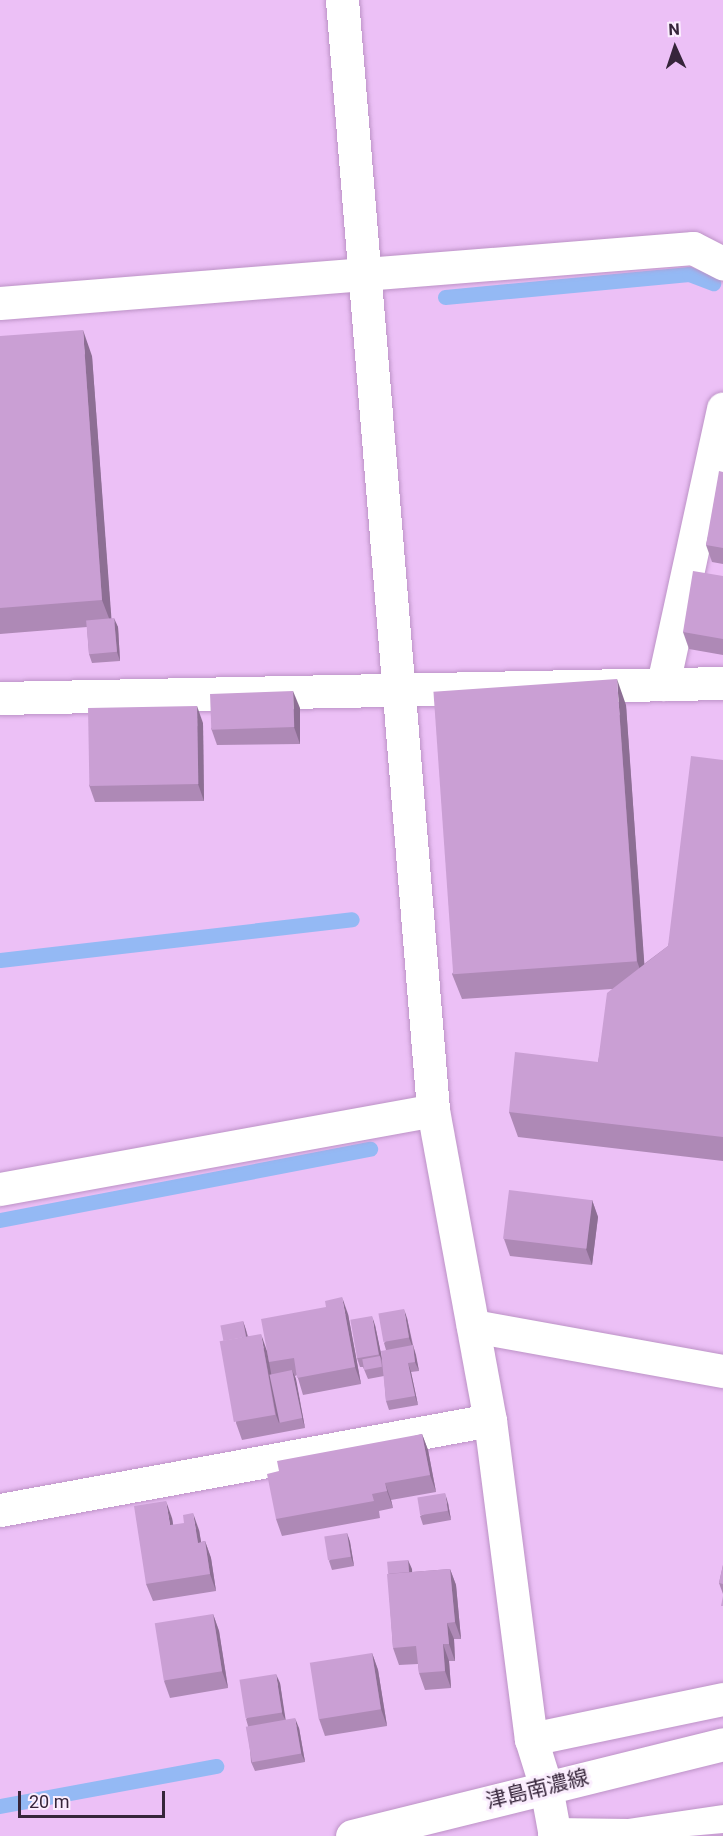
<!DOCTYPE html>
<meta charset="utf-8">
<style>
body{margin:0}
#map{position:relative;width:723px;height:1836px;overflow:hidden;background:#ecc0f6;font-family:Roboto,"Noto Sans JP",sans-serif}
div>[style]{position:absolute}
.stream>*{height:15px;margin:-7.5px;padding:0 7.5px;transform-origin:7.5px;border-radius:7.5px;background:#94b9f4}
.roads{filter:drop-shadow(0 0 2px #bc92c6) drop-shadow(0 0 2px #bc92c6)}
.minor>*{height:33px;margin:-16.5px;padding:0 16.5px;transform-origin:16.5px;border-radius:16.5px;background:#fff}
.primary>*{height:33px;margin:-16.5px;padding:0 16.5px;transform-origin:16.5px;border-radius:16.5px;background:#fff}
.wall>*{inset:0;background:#ae89b6}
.shaded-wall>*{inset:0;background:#8d6f94}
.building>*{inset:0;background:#ca9fd4;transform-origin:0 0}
span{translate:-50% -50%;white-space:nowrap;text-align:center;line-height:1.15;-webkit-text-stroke:6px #fbeefe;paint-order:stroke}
.street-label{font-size:21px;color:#36253a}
.north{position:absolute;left:645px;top:18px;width:60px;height:60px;-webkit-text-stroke:4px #fbeefe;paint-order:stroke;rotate:357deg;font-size:16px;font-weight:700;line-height:24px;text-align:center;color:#36253a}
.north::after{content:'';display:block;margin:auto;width:21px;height:27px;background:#36253a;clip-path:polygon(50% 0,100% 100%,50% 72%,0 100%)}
.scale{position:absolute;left:18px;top:1791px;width:147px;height:27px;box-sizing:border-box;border:3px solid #36253a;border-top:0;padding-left:8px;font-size:18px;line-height:21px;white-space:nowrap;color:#36253a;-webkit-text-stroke:4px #fbeefe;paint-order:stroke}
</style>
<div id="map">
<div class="stream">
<i style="left:445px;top:297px;width:245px;rotate:-5.4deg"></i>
<i style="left:689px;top:274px;width:26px;rotate:21deg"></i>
<i style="left:0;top:960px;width:354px;rotate:-6.6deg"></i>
<i style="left:0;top:1220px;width:377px;rotate:-10.9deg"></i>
<i style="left:0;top:1806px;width:220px;rotate:-10.5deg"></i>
</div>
<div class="roads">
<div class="minor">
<i style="left:342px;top:0;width:1114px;rotate:85.31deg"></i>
<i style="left:433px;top:1110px;width:315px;rotate:79.6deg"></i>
<i style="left:490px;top:1420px;width:322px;rotate:82.7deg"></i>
<i style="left:531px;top:1739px;width:50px;rotate:72.6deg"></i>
<i style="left:546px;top:1787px;width:50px;rotate:79.6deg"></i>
<i style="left:0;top:303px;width:695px;rotate:-4.54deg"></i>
<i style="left:693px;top:248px;width:34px;rotate:27deg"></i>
<i style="left:663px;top:684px;width:282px;rotate:-77.7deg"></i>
<i style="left:0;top:698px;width:723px;rotate:-1.19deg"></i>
<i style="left:0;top:1189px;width:440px;rotate:-10.3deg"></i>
<i style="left:473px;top:1326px;width:254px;rotate:10.2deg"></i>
<i style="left:0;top:1510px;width:498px;rotate:-10.4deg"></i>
<i style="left:531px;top:1739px;width:196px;rotate:-11.8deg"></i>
<i style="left:554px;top:1834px;width:74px;rotate:0.8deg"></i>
<i style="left:628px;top:1835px;width:96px;rotate:-8.4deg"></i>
</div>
<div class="primary">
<i style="left:352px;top:1836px;width:382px;rotate:-13.9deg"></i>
</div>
</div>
<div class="wall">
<i style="clip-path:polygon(0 336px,92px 356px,111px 618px,118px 627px,120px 661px,92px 663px,89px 654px,87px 627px,0 634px)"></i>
<i style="clip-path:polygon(723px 472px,723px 564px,712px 562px,706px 545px)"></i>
<i style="clip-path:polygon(723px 576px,723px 655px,689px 649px,683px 632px)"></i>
<i style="clip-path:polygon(626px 705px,644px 964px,668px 946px,723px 760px,723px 1161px,518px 1137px,509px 1112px,598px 1062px,612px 989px,462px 999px,452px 974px)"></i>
<i style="clip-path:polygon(300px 708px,300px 744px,217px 745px,211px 728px)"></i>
<i style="clip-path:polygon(203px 723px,204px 801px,95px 802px,89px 785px)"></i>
<i style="clip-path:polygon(592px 1200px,598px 1217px,592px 1265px,510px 1256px,504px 1239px)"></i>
<i style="clip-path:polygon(348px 1314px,361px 1384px,303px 1395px,297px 1375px,295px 1376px,305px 1428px,242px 1440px,236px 1423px,243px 1321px,248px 1336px,267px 1351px)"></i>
<i style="clip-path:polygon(407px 1318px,419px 1371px,411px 1372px,418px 1405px,389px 1410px,386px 1401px,384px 1376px,368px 1379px,363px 1367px,360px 1367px,357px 1358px,375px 1325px,382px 1359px,386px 1350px,384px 1343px)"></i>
<i style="clip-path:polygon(422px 1434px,428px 1450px,436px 1492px,391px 1500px,393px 1508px,379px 1511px,380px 1518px,282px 1536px,276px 1519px,279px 1471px)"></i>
<i style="clip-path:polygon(448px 1503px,451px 1520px,423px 1525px,420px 1516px)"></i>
<i style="clip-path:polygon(172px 1518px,173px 1525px,199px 1530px,201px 1542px,205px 1541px,211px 1558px,216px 1591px,153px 1601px,146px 1584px)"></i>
<i style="clip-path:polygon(347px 1533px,350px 1542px,354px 1566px,332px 1570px,329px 1561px)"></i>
<i style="clip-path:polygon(408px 1560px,412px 1572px,450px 1569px,456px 1585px,461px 1639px,454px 1639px,455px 1661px,449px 1661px,451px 1688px,425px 1690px,419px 1673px,418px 1664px,399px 1665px,393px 1648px,388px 1574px)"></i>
<i style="clip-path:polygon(723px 1565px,723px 1594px,719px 1583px)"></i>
<i style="clip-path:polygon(213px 1614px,219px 1631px,228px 1688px,170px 1698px,164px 1681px)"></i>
<i style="clip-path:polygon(372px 1653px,378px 1670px,387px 1726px,325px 1736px,319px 1719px)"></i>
<i style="clip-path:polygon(280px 1683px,285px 1720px,299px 1728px,305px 1762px,255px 1771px,251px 1762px,248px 1726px,246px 1719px)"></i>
</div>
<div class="shaded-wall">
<i style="clip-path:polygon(83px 330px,92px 356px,112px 626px,102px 600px)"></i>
<i style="clip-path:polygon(114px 618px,118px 627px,120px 661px,117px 652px)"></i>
<i style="clip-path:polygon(617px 679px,626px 705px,646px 987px,637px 961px)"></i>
<i style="clip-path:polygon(293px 691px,300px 708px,300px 744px,294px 727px)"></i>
<i style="clip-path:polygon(197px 706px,203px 723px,204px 801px,198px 784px)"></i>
<i style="clip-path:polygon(592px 1200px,598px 1217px,592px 1265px,586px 1249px)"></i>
<i style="clip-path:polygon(342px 1297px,348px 1314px,361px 1384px,355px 1367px)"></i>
<i style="clip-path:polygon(404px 1309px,407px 1318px,413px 1348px,409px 1338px)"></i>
<i style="clip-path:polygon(372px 1316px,375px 1325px,383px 1363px,379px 1354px)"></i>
<i style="clip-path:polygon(243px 1321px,246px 1330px,250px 1350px,247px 1341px)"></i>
<i style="clip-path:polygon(261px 1334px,267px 1351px,280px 1422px,279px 1423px,276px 1415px)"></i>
<i style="clip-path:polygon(413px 1345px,416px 1355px,419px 1371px,415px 1362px)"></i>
<i style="clip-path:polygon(408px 1363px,411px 1372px,418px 1405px,415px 1396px)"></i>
<i style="clip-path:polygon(292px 1370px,296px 1379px,305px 1428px,302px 1418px)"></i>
<i style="clip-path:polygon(422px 1434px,428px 1450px,436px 1492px,430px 1475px)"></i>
<i style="clip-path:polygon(385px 1483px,391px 1500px,393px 1508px,387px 1491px)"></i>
<i style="clip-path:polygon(445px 1493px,448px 1503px,451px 1520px,448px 1511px)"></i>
<i style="clip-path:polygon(166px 1501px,172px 1518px,176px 1542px,170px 1525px)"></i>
<i style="clip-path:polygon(193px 1513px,199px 1530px,204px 1559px,198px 1543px)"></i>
<i style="clip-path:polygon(347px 1533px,350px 1542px,354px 1566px,351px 1557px)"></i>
<i style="clip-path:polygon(205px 1541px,211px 1558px,216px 1591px,210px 1574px)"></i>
<i style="clip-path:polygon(408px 1560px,412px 1569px,413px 1588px,410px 1578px)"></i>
<i style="clip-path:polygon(450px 1569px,456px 1585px,461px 1639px,455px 1622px)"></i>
<i style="clip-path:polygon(213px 1614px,219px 1631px,228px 1688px,222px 1671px)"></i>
<i style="clip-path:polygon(447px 1623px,454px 1639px,455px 1661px,449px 1644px)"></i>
<i style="clip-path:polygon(443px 1644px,449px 1661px,451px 1688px,445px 1671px)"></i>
<i style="clip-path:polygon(372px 1653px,378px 1670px,387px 1726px,381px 1709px)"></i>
<i style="clip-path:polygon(276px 1674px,280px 1683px,286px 1722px,282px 1713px)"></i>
<i style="clip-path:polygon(295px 1718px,299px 1728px,305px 1762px,301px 1753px)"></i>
</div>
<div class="building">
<i style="clip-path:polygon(83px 330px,102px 600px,0 608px,0 336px)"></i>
<i style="clip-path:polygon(719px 471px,723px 472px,723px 548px,706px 545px)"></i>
<i style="clip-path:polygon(693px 571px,723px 576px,723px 639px,683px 632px)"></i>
<i style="left:114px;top:618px;width:34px;height:28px;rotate:85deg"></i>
<i style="left:617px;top:679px;width:283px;height:184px;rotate:86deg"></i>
<i style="left:293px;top:691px;width:36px;height:83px;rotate:88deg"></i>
<i style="left:197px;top:706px;width:78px;height:109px;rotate:89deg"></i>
<i style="clip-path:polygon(691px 756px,723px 760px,723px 1137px,509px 1112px,515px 1052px,598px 1062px,607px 993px,668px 946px)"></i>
<i style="left:509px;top:1190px;width:84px;height:49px;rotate:7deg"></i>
<i style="clip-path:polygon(342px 1297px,355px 1367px,297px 1378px,294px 1358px,269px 1362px,261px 1319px,326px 1307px,325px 1301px)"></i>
<i style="left:404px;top:1309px;width:29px;height:26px;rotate:80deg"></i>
<i style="left:372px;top:1316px;width:39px;height:22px;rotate:80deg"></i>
<i style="left:243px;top:1321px;width:16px;height:23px;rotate:79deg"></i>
<i style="left:261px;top:1334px;width:82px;height:42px;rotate:80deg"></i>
<i style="clip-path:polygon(413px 1345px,415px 1362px,408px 1363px,415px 1396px,386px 1401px,381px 1351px)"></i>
<i style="left:380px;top:1356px;width:11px;height:18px;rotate:80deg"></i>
<i style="left:292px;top:1370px;width:49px;height:23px;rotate:78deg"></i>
<i style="clip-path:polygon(422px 1434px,430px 1475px,385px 1483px,387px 1491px,372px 1494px,374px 1501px,276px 1519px,267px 1474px,279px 1471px,277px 1461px)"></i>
<i style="left:445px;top:1493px;width:18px;height:28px;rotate:81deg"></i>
<i style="clip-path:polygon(166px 1501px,170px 1525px,184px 1523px,183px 1515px,193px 1513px,198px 1543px,205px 1541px,210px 1574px,146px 1584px,134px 1506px)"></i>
<i style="left:347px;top:1533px;width:24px;height:23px;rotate:81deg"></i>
<i style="left:408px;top:1560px;width:12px;height:21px;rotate:85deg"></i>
<i style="clip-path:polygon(723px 1565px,723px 1584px,719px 1583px)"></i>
<i style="clip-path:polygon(450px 1569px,455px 1622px,447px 1623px,449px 1644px,443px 1644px,445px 1671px,419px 1673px,416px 1646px,393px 1648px,387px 1574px)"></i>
<i style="clip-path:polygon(723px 1596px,723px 1606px,721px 1606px)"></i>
<i style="left:213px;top:1614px;width:58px;height:59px;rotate:81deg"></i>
<i style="left:372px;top:1653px;width:57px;height:63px;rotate:81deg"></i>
<i style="left:276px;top:1674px;width:39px;height:37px;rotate:81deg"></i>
<i style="left:295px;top:1718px;width:36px;height:50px;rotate:80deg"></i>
<i style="clip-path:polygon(723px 1833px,723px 1836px,689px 1836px)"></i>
</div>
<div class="street-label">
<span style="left:537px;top:1789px;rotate:-14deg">津島南濃線</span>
</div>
<div class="north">N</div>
<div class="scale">20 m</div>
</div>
